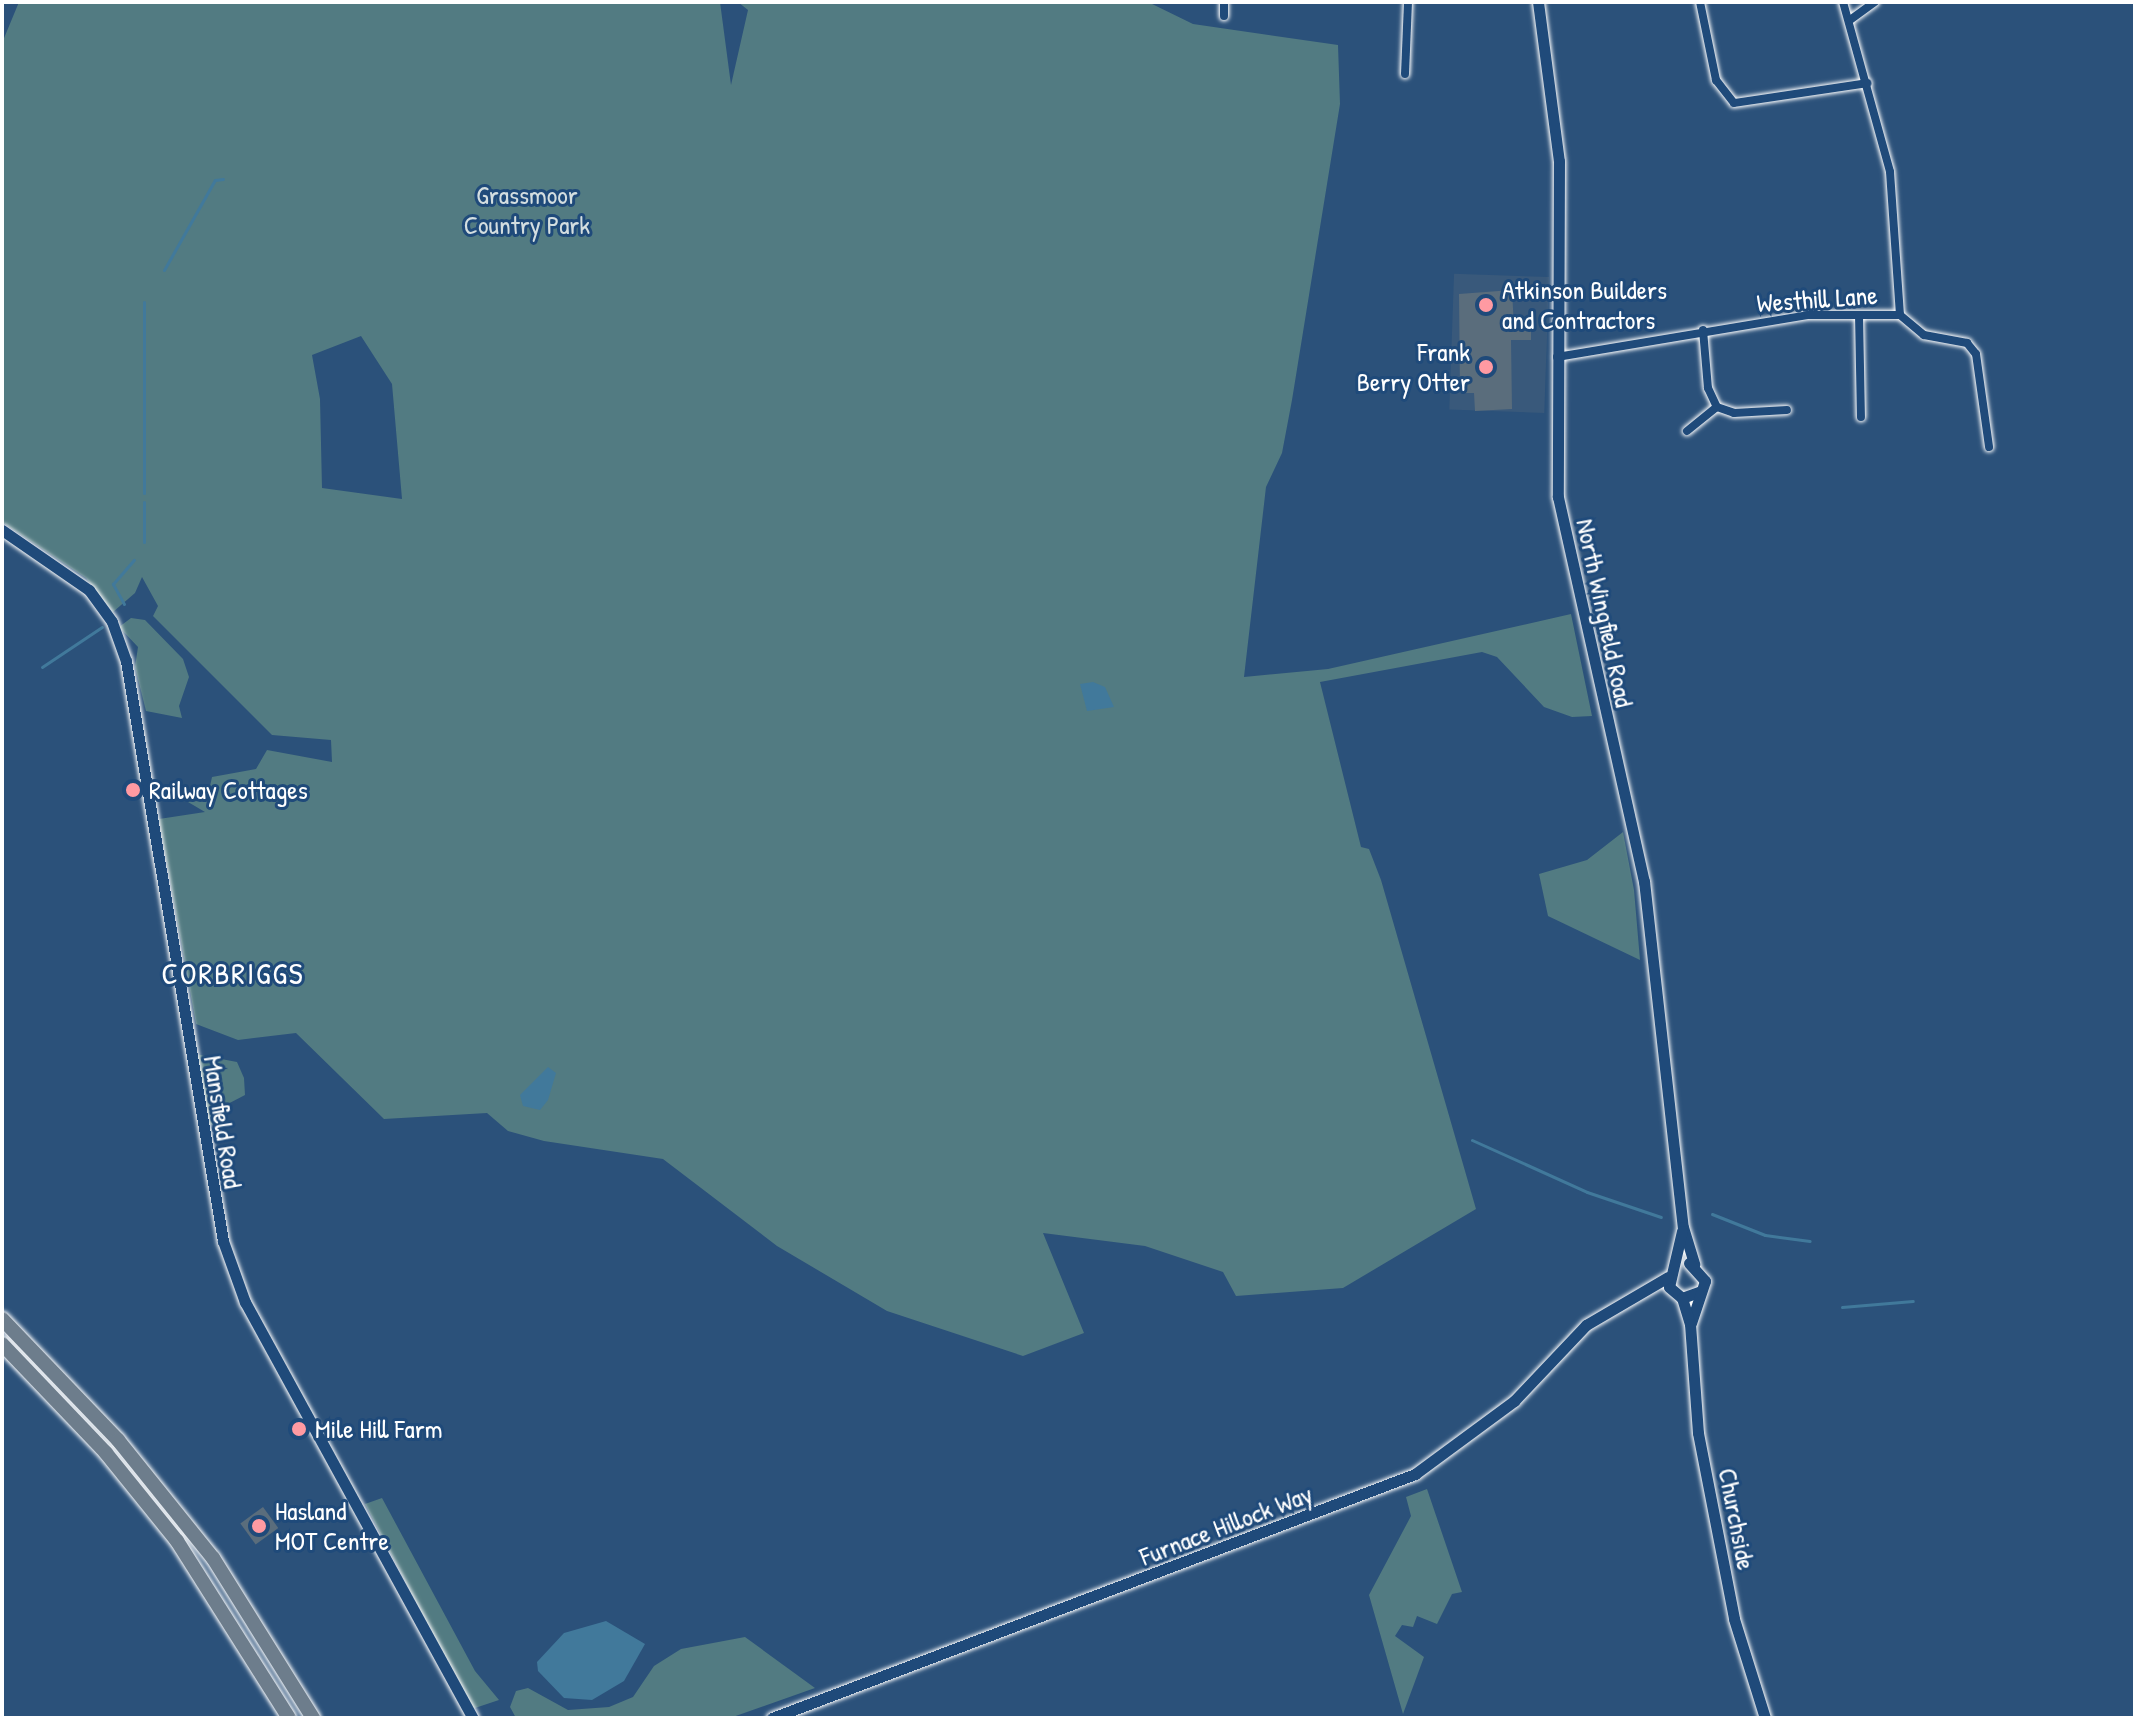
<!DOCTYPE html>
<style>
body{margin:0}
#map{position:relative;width:2137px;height:1720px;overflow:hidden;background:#2b517a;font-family:"Patrick Hand",sans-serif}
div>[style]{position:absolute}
.built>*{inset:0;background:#39597b;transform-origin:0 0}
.green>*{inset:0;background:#527b82}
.water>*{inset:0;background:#41799b}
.stream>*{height:3px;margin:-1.5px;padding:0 1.5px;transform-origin:1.5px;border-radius:1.5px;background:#41799b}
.building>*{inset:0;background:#5a6d7c;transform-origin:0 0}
.roads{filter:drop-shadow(0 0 2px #fff) drop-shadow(0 0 2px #fff)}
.street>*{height:8px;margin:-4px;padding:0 4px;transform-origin:4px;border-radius:4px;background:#1f4a7a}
.secondary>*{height:11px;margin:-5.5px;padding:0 5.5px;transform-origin:5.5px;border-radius:5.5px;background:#1f4a7a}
.highway>*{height:14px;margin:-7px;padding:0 7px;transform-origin:7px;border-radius:7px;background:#6d7d8c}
.dots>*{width:22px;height:22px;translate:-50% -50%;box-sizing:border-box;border:4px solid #1f4a7a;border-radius:50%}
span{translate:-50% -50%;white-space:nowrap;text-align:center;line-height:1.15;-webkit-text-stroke:6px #1f4a7a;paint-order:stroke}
.park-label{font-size:26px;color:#d4dee0}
.poi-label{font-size:26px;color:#fff}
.left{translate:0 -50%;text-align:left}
.right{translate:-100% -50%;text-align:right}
.street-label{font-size:26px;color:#fff}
.quarter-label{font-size:30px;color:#fff;letter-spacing:2px}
.frame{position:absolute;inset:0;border:4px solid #fff;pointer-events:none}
</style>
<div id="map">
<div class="built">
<i style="left:1549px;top:277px;width:136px;height:95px;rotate:92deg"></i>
</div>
<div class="green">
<i style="clip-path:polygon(evenodd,19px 2px,720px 2px,731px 85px,748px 10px,738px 2px,1148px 2px,1193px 24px,1338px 45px,1340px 104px,1292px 400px,1282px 453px,1266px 487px,1244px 677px,1328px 669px,1571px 614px,1592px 716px,1572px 717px,1544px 707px,1497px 657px,1482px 652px,1320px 682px,1361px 847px,1369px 849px,1381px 880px,1476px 1209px,1343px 1288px,1236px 1296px,1223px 1272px,1145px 1246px,1043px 1233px,1084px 1333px,1023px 1356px,887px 1311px,777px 1246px,663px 1159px,544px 1141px,508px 1131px,487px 1113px,384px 1119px,296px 1033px,238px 1040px,196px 1024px,159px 819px,205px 812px,188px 802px,207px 800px,212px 777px,256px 769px,267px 750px,332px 762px,331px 740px,272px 735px,153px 616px,158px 606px,142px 577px,135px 593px,113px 612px,86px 578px,2px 522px,2px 43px,19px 2px,361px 336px,392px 384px,402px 499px,322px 488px,320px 399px,312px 355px,361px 336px)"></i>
<i style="clip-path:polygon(131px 618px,145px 620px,183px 659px,189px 677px,179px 706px,182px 718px,146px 711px,135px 667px,138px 647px,119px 627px)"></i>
<i style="clip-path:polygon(1623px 832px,1634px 890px,1640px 960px,1548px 916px,1539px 874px,1587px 860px)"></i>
<i style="clip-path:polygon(195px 1054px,237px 1062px,244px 1078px,245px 1095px,222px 1107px,221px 1123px,209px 1125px)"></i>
<i style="clip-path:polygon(1427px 1489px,1462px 1592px,1452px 1594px,1437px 1624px,1417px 1616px,1413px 1627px,1402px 1625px,1395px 1636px,1424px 1657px,1403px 1714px,1369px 1595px,1411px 1516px,1406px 1497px)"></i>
<i style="clip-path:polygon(382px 1498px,475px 1671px,499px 1700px,472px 1709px,365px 1504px)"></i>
<i style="clip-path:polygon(745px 1637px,815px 1688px,730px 1718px,516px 1718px,510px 1707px,516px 1691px,528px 1688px,568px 1710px,609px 1707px,633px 1697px,654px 1666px,681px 1649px)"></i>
</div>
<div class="water">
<i style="clip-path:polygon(1093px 682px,1105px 687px,1114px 707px,1087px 711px,1080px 684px)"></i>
<i style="clip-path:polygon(548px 1067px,556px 1073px,548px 1100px,540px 1110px,523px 1106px,520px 1095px)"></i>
<i style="clip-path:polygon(606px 1621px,645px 1644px,624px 1681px,592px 1700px,564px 1698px,538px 1671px,537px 1662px,564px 1633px)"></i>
</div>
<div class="stream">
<i style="left:164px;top:270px;width:103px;rotate:-60.5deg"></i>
<i style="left:215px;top:180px;width:8px;rotate:-7deg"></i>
<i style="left:144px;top:302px;width:191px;rotate:90deg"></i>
<i style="left:144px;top:542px;width:40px;rotate:-90deg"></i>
<i style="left:124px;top:604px;width:23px;rotate:-119deg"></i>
<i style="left:113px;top:584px;width:32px;rotate:-49deg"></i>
<i style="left:42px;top:667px;width:72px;rotate:-33.7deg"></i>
<i style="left:1472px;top:1140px;width:126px;rotate:24.3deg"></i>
<i style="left:1587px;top:1192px;width:78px;rotate:18.7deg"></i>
<i style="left:1712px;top:1214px;width:57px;rotate:21.6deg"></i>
<i style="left:1765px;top:1235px;width:45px;rotate:7.6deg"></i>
<i style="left:1842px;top:1307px;width:71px;rotate:-4.8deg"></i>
</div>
<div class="building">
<i style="clip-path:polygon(1512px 290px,1514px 328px,1531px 327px,1531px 340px,1511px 340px,1512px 409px,1475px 411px,1474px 393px,1460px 393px,1459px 294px)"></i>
<i style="left:263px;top:1507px;width:26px;height:28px;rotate:54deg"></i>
</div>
<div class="roads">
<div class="street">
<i style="left:1700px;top:2px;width:80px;rotate:78.4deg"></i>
<i style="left:1716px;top:80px;width:29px;rotate:52deg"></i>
<i style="left:1734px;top:103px;width:135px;rotate:-8.5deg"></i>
<i style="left:1843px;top:2px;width:176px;rotate:74.5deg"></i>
<i style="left:1890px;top:172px;width:143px;rotate:86deg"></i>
<i style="left:1224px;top:16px;width:14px;rotate:-90deg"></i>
<i style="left:1850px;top:20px;width:31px;rotate:-36deg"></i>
<i style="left:1405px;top:74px;width:72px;rotate:-87.6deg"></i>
<i style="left:1859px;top:315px;width:102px;rotate:88.9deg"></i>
<i style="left:1900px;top:315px;width:31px;rotate:40deg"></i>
<i style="left:1924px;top:335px;width:44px;rotate:10.5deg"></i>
<i style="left:1967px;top:343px;width:14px;rotate:51deg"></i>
<i style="left:1976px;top:354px;width:94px;rotate:82deg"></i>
<i style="left:1703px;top:330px;width:58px;rotate:85.1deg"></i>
<i style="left:1708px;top:388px;width:21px;rotate:65deg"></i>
<i style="left:1717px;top:407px;width:18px;rotate:19deg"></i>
<i style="left:1734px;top:413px;width:53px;rotate:-3.2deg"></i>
<i style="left:1557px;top:357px;width:254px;rotate:-9.5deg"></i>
<i style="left:1808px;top:315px;width:92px"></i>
<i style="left:1687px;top:431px;width:38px;rotate:-39deg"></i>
</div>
<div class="secondary">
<i style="left:1538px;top:2px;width:160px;rotate:82.5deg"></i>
<i style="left:1559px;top:161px;width:336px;rotate:90.2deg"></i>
<i style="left:1558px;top:497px;width:394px;rotate:77.4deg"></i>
<i style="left:1644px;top:881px;width:348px;rotate:83.6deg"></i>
<i style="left:1683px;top:1227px;width:39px;rotate:73deg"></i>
<i style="left:2px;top:530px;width:106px;rotate:34.6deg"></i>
<i style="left:89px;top:590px;width:39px;rotate:54deg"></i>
<i style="left:112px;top:622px;width:41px;rotate:70.3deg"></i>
<i style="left:126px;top:661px;width:588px;rotate:80.51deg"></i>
<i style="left:223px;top:1241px;width:65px;rotate:70.2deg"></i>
<i style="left:245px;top:1302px;width:474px;rotate:61.3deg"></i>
<i style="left:1682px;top:1231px;width:57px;rotate:103.1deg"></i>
<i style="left:1669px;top:1287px;width:17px;rotate:40deg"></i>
<i style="left:1682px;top:1298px;width:20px;rotate:-20deg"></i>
<i style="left:1689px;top:1263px;width:24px;rotate:48deg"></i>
<i style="left:1705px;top:1281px;width:44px;rotate:108.4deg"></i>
<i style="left:1682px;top:1298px;width:27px;rotate:73deg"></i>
<i style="left:1690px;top:1324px;width:109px;rotate:85.8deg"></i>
<i style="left:1698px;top:1433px;width:189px;rotate:79deg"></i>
<i style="left:1734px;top:1619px;width:104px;rotate:72.6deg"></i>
<i style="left:772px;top:1718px;width:688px;rotate:-20.78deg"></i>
<i style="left:1415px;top:1474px;width:123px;rotate:-36.4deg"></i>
<i style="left:1514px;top:1401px;width:105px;rotate:-46.5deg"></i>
<i style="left:1586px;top:1325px;width:95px;rotate:-30.3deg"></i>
</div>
<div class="highway">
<i style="left:2px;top:1319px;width:168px;rotate:46.2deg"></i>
<i style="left:118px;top:1440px;width:151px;rotate:51.2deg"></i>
<i style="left:213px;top:1558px;width:189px;rotate:58deg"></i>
<i style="left:2px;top:1344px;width:151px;rotate:46.3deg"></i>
<i style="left:106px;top:1453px;width:113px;rotate:51.1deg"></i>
<i style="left:177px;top:1541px;width:209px;rotate:57.7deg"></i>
</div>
</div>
<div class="dots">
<i style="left:1486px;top:305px;background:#ff9aa2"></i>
<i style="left:1486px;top:367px;background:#ff9aa2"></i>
<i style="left:133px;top:790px;background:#ff9aa2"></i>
<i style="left:299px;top:1429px;background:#ff9aa2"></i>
<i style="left:259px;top:1526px;background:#ff9aa2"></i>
</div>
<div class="park-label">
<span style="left:527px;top:210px">Grassmoor<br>Country Park</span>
</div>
<div class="poi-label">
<span class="left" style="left:1502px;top:305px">Atkinson Builders<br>and Contractors</span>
<span class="right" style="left:1470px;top:367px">Frank<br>Berry Otter</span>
<span class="left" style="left:149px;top:790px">Railway Cottages</span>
<span class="left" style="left:315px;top:1429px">Mile Hill Farm</span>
<span class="left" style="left:275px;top:1526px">Hasland<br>MOT Centre</span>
</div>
<div class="street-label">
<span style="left:1817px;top:299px;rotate:-4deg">Westhill Lane</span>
<span style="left:1605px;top:613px;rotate:78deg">North Wingfield Road</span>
<span style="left:223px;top:1122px;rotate:81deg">Mansfield Road</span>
<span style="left:1737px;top:1519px;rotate:79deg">Churchside</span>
<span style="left:1226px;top:1525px;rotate:-21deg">Furnace Hillock Way</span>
</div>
<div class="quarter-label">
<span style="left:233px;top:973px">CORBRIGGS</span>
</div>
<div class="frame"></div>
</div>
